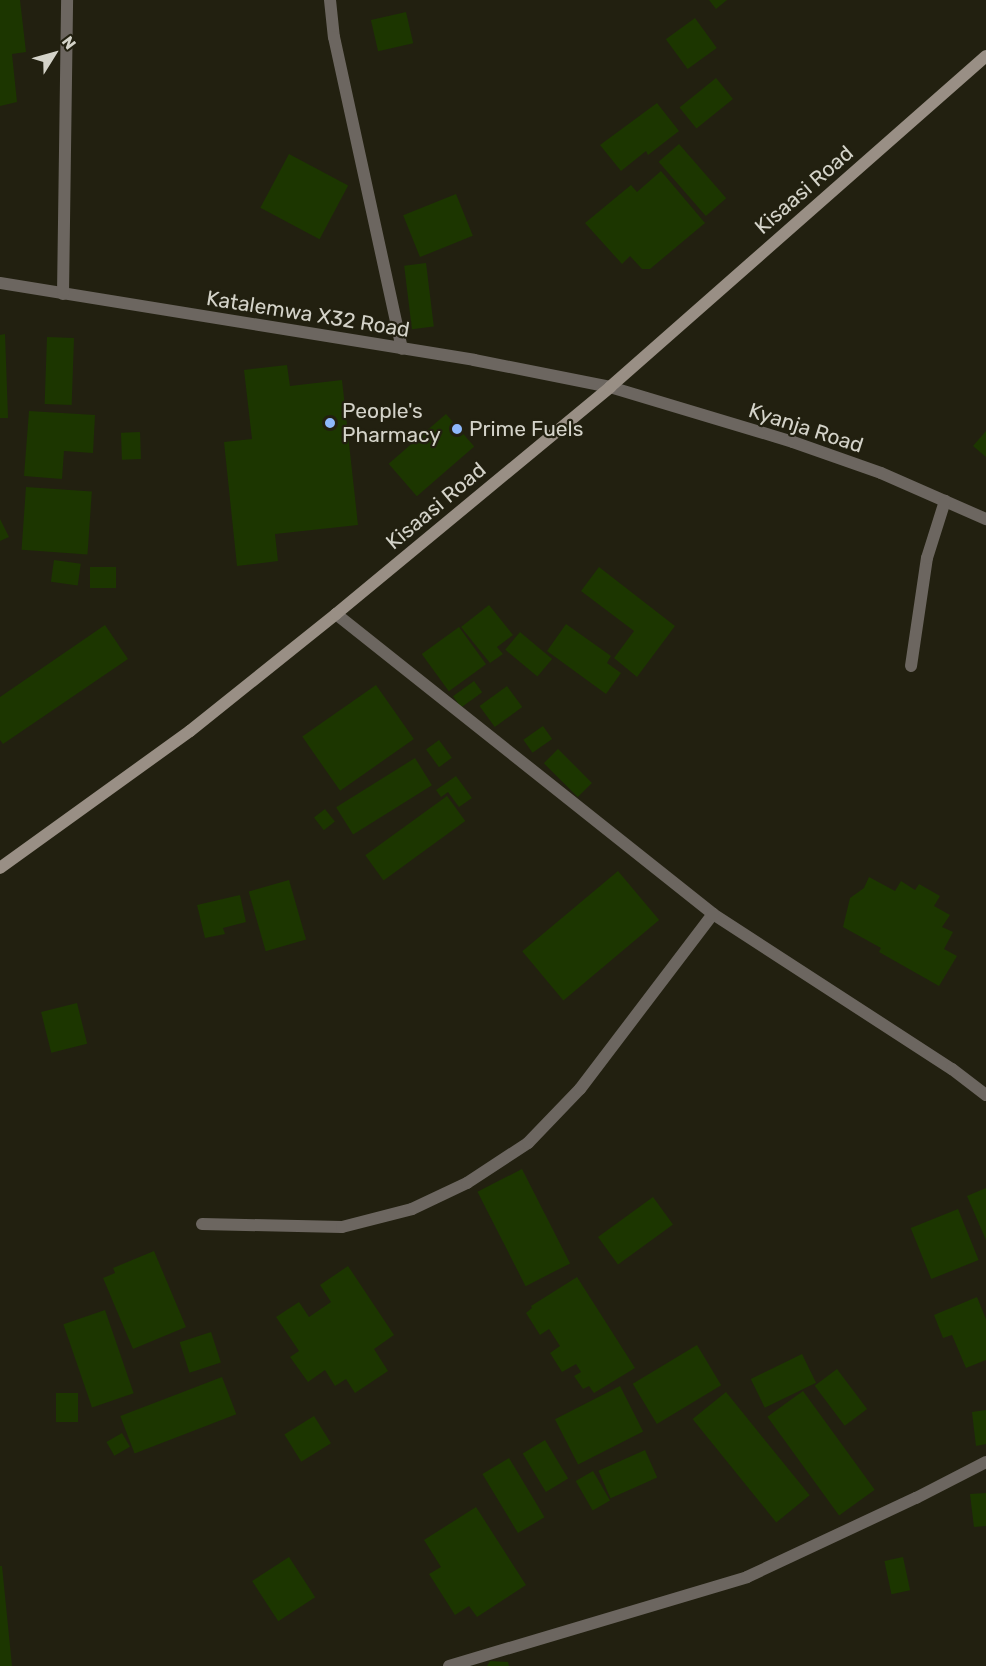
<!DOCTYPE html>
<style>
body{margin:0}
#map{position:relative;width:986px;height:1666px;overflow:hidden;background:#222010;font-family:Rubik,sans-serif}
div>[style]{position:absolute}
.building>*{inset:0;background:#1c3600;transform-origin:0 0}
.minor>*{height:12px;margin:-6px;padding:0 6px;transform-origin:6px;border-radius:6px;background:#6c6660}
.secondary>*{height:12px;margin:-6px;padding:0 6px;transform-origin:6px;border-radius:6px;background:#998f85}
.dots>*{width:16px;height:16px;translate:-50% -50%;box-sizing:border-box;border:3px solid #222010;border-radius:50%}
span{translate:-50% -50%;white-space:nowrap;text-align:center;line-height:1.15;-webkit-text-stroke:4.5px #222010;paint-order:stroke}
.street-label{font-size:21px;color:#d4d3c9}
.poi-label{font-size:21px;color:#d4d3c9}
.left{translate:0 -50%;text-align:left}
.north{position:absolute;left:24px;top:24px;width:60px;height:60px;-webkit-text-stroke:4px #222010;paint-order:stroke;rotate:53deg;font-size:16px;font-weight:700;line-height:24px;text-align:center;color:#d4d3c9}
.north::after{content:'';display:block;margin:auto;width:21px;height:27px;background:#d4d3c9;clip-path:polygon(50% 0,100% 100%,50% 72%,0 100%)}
</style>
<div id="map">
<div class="building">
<i style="clip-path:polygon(0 0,20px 0,26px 52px,12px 54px,17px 102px,0 106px)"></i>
<i style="clip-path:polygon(709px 0,727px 0,716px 9px)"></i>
<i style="left:406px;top:12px;width:32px;height:36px;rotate:77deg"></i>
<i style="left:695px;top:18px;width:37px;height:36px;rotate:54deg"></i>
<i style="left:716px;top:78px;width:27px;height:47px;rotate:51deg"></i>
<i style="clip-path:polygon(657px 103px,679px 131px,648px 155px,646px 151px,621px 171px,600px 145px)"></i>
<i style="left:679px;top:144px;width:72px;height:27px;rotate:49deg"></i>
<i style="left:289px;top:154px;width:67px;height:61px;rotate:28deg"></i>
<i style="clip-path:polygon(661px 171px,705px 223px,650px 269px,642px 269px,630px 256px,622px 264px,585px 223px,631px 185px,637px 192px)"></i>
<i style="left:456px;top:194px;width:45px;height:57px;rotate:68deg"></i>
<i style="left:426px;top:263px;width:64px;height:22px;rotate:83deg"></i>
<i style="clip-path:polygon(5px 334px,8px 418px,0 418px,0 335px)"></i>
<i style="left:47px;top:337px;width:27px;height:67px;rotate:2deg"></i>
<i style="clip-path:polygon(287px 365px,290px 386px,342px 380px,358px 525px,275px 534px,278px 561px,237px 566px,224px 442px,252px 439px,244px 370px)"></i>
<i style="clip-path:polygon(29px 411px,95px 415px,93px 453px,64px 451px,62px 479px,24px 476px)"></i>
<i style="left:446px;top:414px;width:43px;height:76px;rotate:49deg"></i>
<i style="clip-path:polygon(986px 431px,986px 457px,973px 446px)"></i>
<i style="left:140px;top:432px;width:27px;height:19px;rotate:88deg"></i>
<i style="left:26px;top:487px;width:66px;height:63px;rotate:4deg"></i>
<i style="clip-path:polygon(0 519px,9px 537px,0 541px)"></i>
<i style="left:54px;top:560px;width:27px;height:22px;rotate:8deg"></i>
<i style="left:90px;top:567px;width:26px;height:21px"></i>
<i style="clip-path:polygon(599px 567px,675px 626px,637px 677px,614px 658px,634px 631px,581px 591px)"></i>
<i style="clip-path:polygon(489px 605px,513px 635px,497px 647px,503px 654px,490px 663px,461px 627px)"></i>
<i style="clip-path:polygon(566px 624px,611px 656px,607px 663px,621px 673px,606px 694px,547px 651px)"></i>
<i style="clip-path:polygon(105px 625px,128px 659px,3px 744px,0 740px,0 697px)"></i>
<i style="left:459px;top:627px;width:46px;height:46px;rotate:54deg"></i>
<i style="left:520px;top:632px;width:42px;height:23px;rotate:40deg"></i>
<i style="left:474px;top:681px;width:14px;height:26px;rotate:54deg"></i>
<i style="left:376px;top:685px;width:66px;height:90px;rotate:55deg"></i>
<i style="left:507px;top:686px;width:26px;height:34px;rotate:54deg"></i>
<i style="left:543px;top:726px;width:16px;height:24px;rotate:55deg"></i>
<i style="left:439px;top:740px;width:22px;height:16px;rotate:54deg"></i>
<i style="left:558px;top:749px;width:48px;height:20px;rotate:45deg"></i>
<i style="left:415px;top:758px;width:32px;height:93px;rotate:58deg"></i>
<i style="clip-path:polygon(456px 776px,472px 798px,459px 807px,448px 792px,441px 797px,436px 790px)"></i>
<i style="left:447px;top:796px;width:31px;height:101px;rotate:54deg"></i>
<i style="left:325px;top:809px;width:16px;height:14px;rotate:52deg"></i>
<i style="left:618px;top:871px;width:64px;height:125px;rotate:50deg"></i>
<i style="clip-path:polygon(869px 877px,895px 891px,901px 881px,915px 890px,919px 884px,940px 896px,934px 906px,950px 915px,942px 927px,953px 932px,944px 949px,957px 956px,939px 986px,879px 952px,881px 948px,843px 927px,850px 898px,864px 888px)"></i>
<i style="left:289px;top:880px;width:62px;height:42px;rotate:74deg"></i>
<i style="clip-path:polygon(240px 895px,246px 922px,223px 928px,225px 934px,205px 938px,197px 905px)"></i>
<i style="left:77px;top:1003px;width:42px;height:37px;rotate:76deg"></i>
<i style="left:522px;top:1169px;width:106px;height:50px;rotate:63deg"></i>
<i style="clip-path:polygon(986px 1188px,986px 1240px,967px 1196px)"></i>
<i style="left:653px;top:1197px;width:34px;height:68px;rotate:54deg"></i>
<i style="left:958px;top:1209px;width:55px;height:51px;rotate:68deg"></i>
<i style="clip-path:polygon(154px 1251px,186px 1327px,133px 1349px,103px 1278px,115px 1273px,113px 1268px)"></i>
<i style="clip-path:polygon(348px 1266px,394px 1335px,374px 1349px,388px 1371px,355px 1393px,346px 1379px,335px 1386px,325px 1370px,308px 1382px,290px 1357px,299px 1351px,276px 1317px,299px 1302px,309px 1317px,331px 1302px,320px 1285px)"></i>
<i style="clip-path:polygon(577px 1277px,635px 1368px,594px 1393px,589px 1386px,583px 1389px,574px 1376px,581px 1372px,576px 1364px,562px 1372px,550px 1353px,560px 1346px,549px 1329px,540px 1335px,526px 1313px,532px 1308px,531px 1306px)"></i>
<i style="clip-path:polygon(977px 1297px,986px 1319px,986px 1360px,966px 1368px,952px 1335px,943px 1338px,934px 1315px)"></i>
<i style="left:105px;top:1310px;width:88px;height:44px;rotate:71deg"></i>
<i style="left:211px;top:1332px;width:32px;height:33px;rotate:72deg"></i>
<i style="left:697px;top:1345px;width:47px;height:75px;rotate:59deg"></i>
<i style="left:802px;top:1354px;width:32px;height:57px;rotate:64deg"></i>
<i style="left:837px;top:1369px;width:50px;height:28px;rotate:53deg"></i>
<i style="left:222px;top:1377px;width:40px;height:109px;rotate:69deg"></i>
<i style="left:620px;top:1386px;width:51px;height:73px;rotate:63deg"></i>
<i style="left:803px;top:1391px;width:122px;height:44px;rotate:54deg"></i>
<i style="left:726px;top:1392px;width:133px;height:43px;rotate:51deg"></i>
<i style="left:56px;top:1393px;width:22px;height:29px"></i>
<i style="clip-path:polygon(986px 1410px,986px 1444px,976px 1446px,972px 1412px)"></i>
<i style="left:314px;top:1416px;width:32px;height:35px;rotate:58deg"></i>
<i style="left:122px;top:1433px;width:16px;height:18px;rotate:60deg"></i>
<i style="left:545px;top:1440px;width:45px;height:26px;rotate:59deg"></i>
<i style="left:645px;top:1450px;width:30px;height:51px;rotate:66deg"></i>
<i style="left:509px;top:1458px;width:69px;height:31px;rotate:59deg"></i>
<i style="left:593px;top:1471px;width:34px;height:20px;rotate:60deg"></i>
<i style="clip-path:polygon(986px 1493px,986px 1526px,974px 1527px,970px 1494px)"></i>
<i style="clip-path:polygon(476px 1507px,526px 1585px,477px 1617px,469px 1606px,455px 1615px,429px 1574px,441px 1567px,424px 1540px)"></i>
<i style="left:289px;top:1557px;width:48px;height:44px;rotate:57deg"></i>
<i style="left:903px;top:1557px;width:34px;height:19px;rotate:78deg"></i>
<i style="clip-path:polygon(0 1566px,2px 1566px,12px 1666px,0 1666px)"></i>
<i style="clip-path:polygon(490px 1661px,508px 1662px,509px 1666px,487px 1666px)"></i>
</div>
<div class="minor">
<i style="left:330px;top:0;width:37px;rotate:84deg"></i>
<i style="left:334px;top:37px;width:319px;rotate:77.7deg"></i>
<i style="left:0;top:283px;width:480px;rotate:9.2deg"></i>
<i style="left:474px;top:360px;width:139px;rotate:11.2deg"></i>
<i style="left:610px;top:387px;width:191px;rotate:16.7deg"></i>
<i style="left:793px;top:442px;width:93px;rotate:19.4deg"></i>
<i style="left:881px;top:473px;width:115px;rotate:23.7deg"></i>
<i style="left:63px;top:294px;width:294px;rotate:-89.2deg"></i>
<i style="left:336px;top:614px;width:482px;rotate:38.5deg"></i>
<i style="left:713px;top:914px;width:285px;rotate:33deg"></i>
<i style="left:952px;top:1069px;width:43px;rotate:37.4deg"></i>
<i style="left:911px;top:666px;width:109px;rotate:-81.6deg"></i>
<i style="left:927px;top:558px;width:60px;rotate:-72.5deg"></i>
<i style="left:202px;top:1224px;width:140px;rotate:1.2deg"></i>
<i style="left:342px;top:1227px;width:72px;rotate:-14.4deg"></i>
<i style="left:412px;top:1209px;width:61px;rotate:-25.3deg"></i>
<i style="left:467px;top:1183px;width:73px;rotate:-33.3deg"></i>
<i style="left:528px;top:1143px;width:75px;rotate:-46.1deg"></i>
<i style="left:580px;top:1089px;width:220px;rotate:-52.8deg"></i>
<i style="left:449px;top:1666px;width:311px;rotate:-16.6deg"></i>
<i style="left:747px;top:1577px;width:187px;rotate:-25.1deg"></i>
<i style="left:916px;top:1498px;width:79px;rotate:-27.2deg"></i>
</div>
<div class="secondary">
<i style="left:0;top:868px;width:234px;rotate:-35.8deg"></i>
<i style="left:190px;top:731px;width:187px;rotate:-38.7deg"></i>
<i style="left:336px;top:614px;width:356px;rotate:-39.6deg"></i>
<i style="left:610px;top:387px;width:501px;rotate:-41.36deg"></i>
</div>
<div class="dots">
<i style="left:330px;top:423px;background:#8eb9fc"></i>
<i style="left:457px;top:429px;background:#8eb9fc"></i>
</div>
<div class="street-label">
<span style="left:804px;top:190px;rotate:-41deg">Kisaasi Road</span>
<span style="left:308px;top:314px;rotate:9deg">Katalemwa X32 Road</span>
<span style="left:806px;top:428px;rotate:18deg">Kyanja Road</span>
<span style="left:436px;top:506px;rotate:-40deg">Kisaasi Road</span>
</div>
<div class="poi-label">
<span class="left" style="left:342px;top:423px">People's<br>Pharmacy</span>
<span class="left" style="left:469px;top:429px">Prime Fuels</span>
</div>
<div class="north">N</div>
</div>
